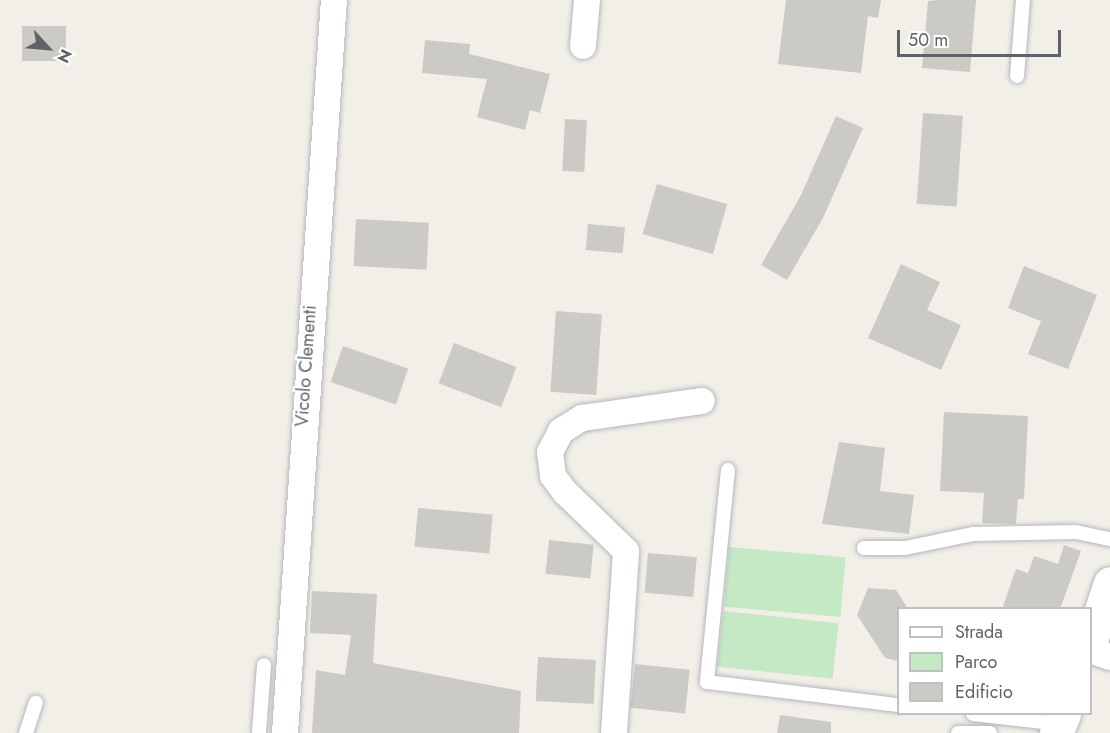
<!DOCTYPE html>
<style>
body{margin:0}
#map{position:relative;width:1110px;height:733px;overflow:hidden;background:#f1efe8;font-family:Jost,sans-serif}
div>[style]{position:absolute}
.green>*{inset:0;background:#c5e8c5;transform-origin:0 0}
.building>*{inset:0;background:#cccac5;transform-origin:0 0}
.roads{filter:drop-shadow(0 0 2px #b5b8bc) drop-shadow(0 0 2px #b5b8bc)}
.lane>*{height:14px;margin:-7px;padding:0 7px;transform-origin:7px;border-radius:7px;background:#fff}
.street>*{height:26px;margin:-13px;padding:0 13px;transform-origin:13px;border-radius:13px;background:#fff}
.secondary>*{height:33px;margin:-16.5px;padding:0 16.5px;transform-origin:16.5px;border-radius:16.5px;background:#fff}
span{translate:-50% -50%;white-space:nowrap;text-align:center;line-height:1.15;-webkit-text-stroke:4.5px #fff;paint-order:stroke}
.street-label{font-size:18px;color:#5f6368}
.legend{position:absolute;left:897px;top:607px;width:195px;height:108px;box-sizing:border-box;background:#fff;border:2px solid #bfc1c3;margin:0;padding:8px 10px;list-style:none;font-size:18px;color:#5f6368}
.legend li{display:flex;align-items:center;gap:12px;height:30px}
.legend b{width:30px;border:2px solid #bfc1c3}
.north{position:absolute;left:18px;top:18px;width:60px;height:60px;-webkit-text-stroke:4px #fff;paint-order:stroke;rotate:116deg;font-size:16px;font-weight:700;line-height:24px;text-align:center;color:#5f6368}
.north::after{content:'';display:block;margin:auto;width:21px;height:27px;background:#5f6368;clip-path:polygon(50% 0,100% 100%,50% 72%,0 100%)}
.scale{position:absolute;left:897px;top:30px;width:164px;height:27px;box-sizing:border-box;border:3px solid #5f6368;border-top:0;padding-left:8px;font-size:18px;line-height:21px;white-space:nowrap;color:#5f6368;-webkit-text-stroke:4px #fff;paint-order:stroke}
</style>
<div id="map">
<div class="green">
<i style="left:729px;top:547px;width:117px;height:60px;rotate:5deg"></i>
<i style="left:723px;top:611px;width:116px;height:56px;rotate:6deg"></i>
</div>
<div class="building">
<i style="clip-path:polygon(786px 0,881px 0,878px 18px,868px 16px,861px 73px,778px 64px)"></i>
<i style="clip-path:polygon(938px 0,976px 0,970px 72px,922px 68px,928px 1px)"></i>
<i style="left:22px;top:26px;width:44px;height:35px"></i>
<i style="clip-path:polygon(425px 40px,470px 44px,469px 54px,550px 74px,540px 113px,530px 110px,525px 130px,477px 117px,487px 79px,422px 73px)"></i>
<i style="left:923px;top:113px;width:40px;height:91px;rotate:4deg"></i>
<i style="clip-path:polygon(836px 116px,863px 128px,823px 218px,787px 280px,761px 265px,801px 195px)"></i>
<i style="left:565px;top:119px;width:22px;height:52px;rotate:3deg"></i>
<i style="left:657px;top:184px;width:73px;height:52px;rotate:16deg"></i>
<i style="left:356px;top:219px;width:73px;height:47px;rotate:3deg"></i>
<i style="left:588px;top:224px;width:37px;height:26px;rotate:5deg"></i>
<i style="clip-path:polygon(901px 264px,940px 282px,927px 310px,961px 325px,941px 370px,868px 338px)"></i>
<i style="clip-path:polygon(1024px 266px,1097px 295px,1068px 369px,1028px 354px,1041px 321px,1008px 308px)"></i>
<i style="left:556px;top:311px;width:46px;height:81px;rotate:4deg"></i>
<i style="left:454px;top:343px;width:67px;height:43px;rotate:21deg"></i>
<i style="left:343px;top:346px;width:69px;height:38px;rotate:19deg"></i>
<i style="clip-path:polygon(944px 412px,1028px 416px,1024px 499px,1018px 499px,1016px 524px,982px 523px,984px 493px,940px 491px)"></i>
<i style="clip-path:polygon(839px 442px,885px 448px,880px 491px,914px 495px,909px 534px,822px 524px)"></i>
<i style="left:418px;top:508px;width:75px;height:39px;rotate:5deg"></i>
<i style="left:549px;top:540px;width:45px;height:34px;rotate:6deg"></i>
<i style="clip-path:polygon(1064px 545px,1081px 551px,1060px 609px,1002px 609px,1016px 569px,1028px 573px,1034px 556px,1058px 564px)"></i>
<i style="left:648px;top:553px;width:49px;height:40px;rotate:5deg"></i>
<i style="clip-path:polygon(868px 588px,896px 590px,908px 609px,898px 609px,898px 661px,885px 658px,857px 615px)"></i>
<i style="clip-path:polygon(312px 591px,377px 594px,373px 663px,521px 691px,519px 733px,312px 733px,316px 670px,345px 675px,351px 635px,310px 633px)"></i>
<i style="left:538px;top:657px;width:58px;height:44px;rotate:3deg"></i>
<i style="left:635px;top:664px;width:55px;height:44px;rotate:6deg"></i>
<i style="clip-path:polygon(780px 715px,831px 722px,831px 733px,777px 733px)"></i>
</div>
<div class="roads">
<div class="lane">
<i style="left:1017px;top:76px;width:76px;rotate:-85.5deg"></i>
<i style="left:728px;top:470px;width:213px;rotate:95.7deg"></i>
<i style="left:707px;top:682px;width:192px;rotate:6.9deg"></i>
<i style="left:864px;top:548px;width:41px"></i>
<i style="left:905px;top:548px;width:69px;rotate:-11.6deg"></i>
<i style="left:973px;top:534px;width:103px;rotate:-1.1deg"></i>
<i style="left:1076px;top:532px;width:35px;rotate:12deg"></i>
<i style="left:973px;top:714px;width:88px;rotate:6.6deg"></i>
<i style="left:259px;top:732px;width:67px;rotate:-85.7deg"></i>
<i style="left:26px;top:733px;width:32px;rotate:-72deg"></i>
<i style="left:958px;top:733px;width:32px"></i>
</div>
<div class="street">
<i style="left:583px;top:46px;width:46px;rotate:-85deg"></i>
<i style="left:1090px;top:650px;width:21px;rotate:19deg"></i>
<i style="left:285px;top:733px;width:735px;rotate:-86.18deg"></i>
<i style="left:614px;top:733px;width:182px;rotate:-86.2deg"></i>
<i style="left:626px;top:551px;width:85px;rotate:-136deg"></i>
<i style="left:565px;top:492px;width:20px;rotate:-127deg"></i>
<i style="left:553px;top:476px;width:24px;rotate:-97deg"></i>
<i style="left:550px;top:452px;width:24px;rotate:-62deg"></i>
<i style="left:561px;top:431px;width:25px;rotate:-32deg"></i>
<i style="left:582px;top:418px;width:121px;rotate:-8.1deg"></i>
</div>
<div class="secondary">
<i style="left:1090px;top:643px;width:63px;rotate:-71.6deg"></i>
<i style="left:1056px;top:733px;width:21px;rotate:-67deg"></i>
</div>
</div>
<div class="street-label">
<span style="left:306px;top:366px;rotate:-86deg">Vicolo Clementi</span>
</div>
<ul class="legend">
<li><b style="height:8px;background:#fff"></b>Strada</li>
<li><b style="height:16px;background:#c5e8c5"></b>Parco</li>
<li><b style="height:16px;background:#cccac5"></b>Edificio</li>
</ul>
<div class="north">N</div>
<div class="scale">50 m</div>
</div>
